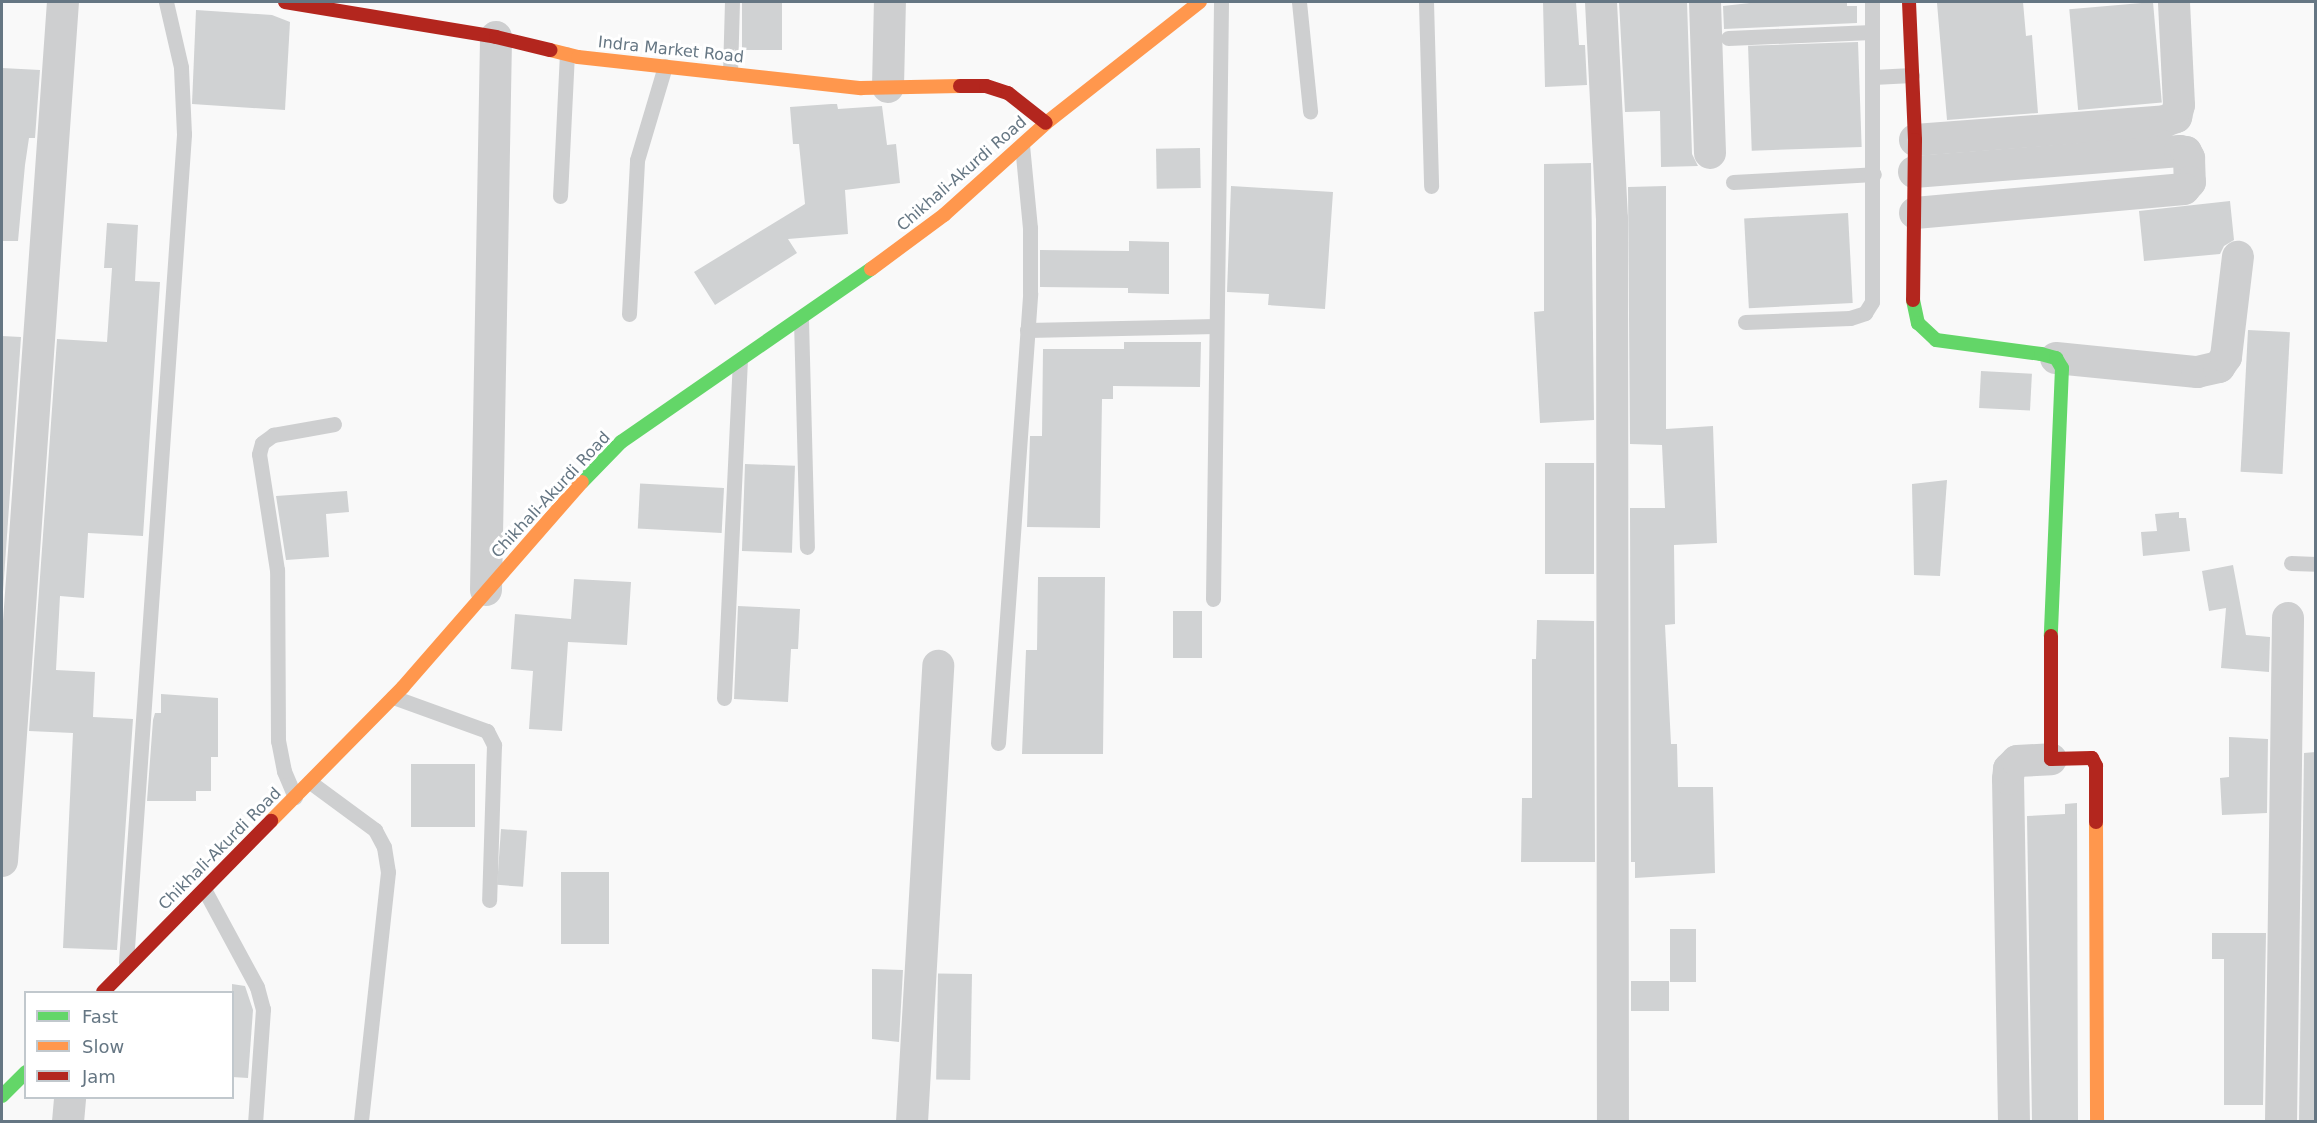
<!DOCTYPE html>
<style>
body{margin:0}
#map{position:relative;width:2317px;height:1123px;overflow:hidden;background:#f9f9f9;font-family:"DejaVu Sans",sans-serif}
div>[style]{position:absolute}
.building>*{inset:0;background:#d0d2d3;transform-origin:0 0}
.lane>*{height:15px;margin:-7.5px;padding:0 7.5px;transform-origin:7.5px;border-radius:7.5px;background:#cecfd0}
.street>*{height:32px;margin:-16px;padding:0 16px;transform-origin:16px;border-radius:16px;background:#cecfd0}
.fast>*{height:14px;margin:-7px;padding:0 7px;transform-origin:7px;border-radius:7px;background:#63d668}
.slow>*{height:14px;margin:-7px;padding:0 7px;transform-origin:7px;border-radius:7px;background:#ff974d}
.jam>*{height:14px;margin:-7px;padding:0 7px;transform-origin:7px;border-radius:7px;background:#b3261e}
span{translate:-50% -50%;white-space:nowrap;text-align:center;line-height:1.15;-webkit-text-stroke:6px #fff;paint-order:stroke}
.street-label{font-size:16px;color:#657683}
.frame{position:absolute;inset:0;border:3px solid #657683;pointer-events:none}
.legend{position:absolute;left:24px;top:991px;width:210px;height:108px;box-sizing:border-box;background:#fff;border:2px solid #c1c8cd;margin:0;padding:8px 10px;list-style:none;font-size:18px;color:#657683}
.legend li{display:flex;align-items:center;gap:12px;height:30px}
.legend b{width:30px;border:2px solid #c1c8cd}
</style>
<div id="map">
<div class="building">
<i style="left:742px;top:2px;width:40px;height:48px"></i>
<i style="clip-path:polygon(1543px 2px,1576px 2px,1579px 45px,1585px 45px,1587px 85px,1545px 87px)"></i>
<i style="clip-path:polygon(1619px 2px,1687px 2px,1692px 154px,1698px 166px,1661px 167px,1660px 111px,1625px 112px)"></i>
<i style="clip-path:polygon(1759px 2px,1847px 2px,1847px 6px,1857px 6px,1857px 23px,1724px 29px,1723px 6px)"></i>
<i style="clip-path:polygon(2023px 2px,2026px 36px,2032px 35px,2038px 113px,1947px 120px,1937px 3px)"></i>
<i style="left:2153px;top:2px;width:101px;height:84px;rotate:85deg"></i>
<i style="clip-path:polygon(196px 10px,272px 15px,290px 22px,285px 110px,192px 104px)"></i>
<i style="left:1858px;top:42px;width:105px;height:110px;rotate:88deg"></i>
<i style="clip-path:polygon(2px 68px,40px 70px,35px 138px,29px 138px,25px 165px,18px 241px,2px 241px)"></i>
<i style="clip-path:polygon(831px 104px,837px 104px,838px 109px,882px 106px,887px 145px,896px 144px,900px 183px,845px 190px,848px 234px,788px 239px,797px 253px,715px 305px,694px 272px,805px 204px,799px 144px,793px 144px,790px 107px)"></i>
<i style="left:1200px;top:148px;width:40px;height:44px;rotate:89deg"></i>
<i style="clip-path:polygon(1591px 163px,1594px 420px,1540px 423px,1534px 312px,1544px 311px,1544px 164px)"></i>
<i style="clip-path:polygon(1231px 186px,1333px 192px,1325px 309px,1268px 305px,1269px 294px,1227px 292px)"></i>
<i style="clip-path:polygon(1666px 186px,1666px 429px,1713px 426px,1717px 543px,1674px 545px,1675px 624px,1665px 625px,1671px 744px,1677px 744px,1678px 787px,1713px 787px,1715px 873px,1635px 878px,1635px 862px,1631px 862px,1630px 508px,1665px 508px,1662px 445px,1630px 444px,1628px 187px)"></i>
<i style="clip-path:polygon(2230px 201px,2234px 240px,2224px 246px,2220px 254px,2144px 261px,2139px 211px)"></i>
<i style="left:1848px;top:213px;width:90px;height:104px;rotate:87deg"></i>
<i style="clip-path:polygon(107px 223px,138px 225px,135px 281px,160px 282px,143px 536px,88px 533px,84px 598px,60px 596px,56px 670px,95px 672px,93px 717px,133px 719px,117px 950px,63px 948px,73px 733px,29px 731px,57px 339px,107px 342px,112px 268px,104px 268px)"></i>
<i style="clip-path:polygon(1129px 241px,1169px 242px,1169px 294px,1128px 293px,1128px 288px,1040px 287px,1040px 250px,1129px 251px)"></i>
<i style="left:2248px;top:330px;width:42px;height:142px;rotate:3deg"></i>
<i style="clip-path:polygon(2px 336px,21px 337px,2px 606px)"></i>
<i style="clip-path:polygon(1124px 342px,1201px 342px,1200px 387px,1113px 386px,1113px 399px,1102px 399px,1100px 528px,1027px 527px,1030px 436px,1042px 436px,1043px 349px,1124px 349px)"></i>
<i style="left:1981px;top:371px;width:51px;height:37px;rotate:3deg"></i>
<i style="left:1545px;top:463px;width:49px;height:111px"></i>
<i style="left:745px;top:464px;width:50px;height:87px;rotate:2deg"></i>
<i style="clip-path:polygon(1947px 480px,1940px 576px,1914px 575px,1912px 484px)"></i>
<i style="left:724px;top:488px;width:45px;height:84px;rotate:93deg"></i>
<i style="clip-path:polygon(347px 491px,349px 512px,326px 514px,329px 557px,286px 560px,276px 496px)"></i>
<i style="clip-path:polygon(2179px 512px,2179px 518px,2186px 518px,2190px 551px,2143px 556px,2141px 532px,2157px 531px,2155px 514px)"></i>
<i style="clip-path:polygon(2233px 565px,2246px 635px,2270px 637px,2269px 672px,2221px 668px,2226px 608px,2209px 611px,2202px 571px)"></i>
<i style="clip-path:polygon(1038px 577px,1105px 577px,1103px 754px,1022px 754px,1026px 650px,1037px 650px)"></i>
<i style="clip-path:polygon(574px 579px,631px 582px,627px 645px,568px 642px,562px 731px,529px 729px,533px 671px,511px 669px,515px 614px,571px 619px)"></i>
<i style="clip-path:polygon(738px 606px,800px 609px,798px 649px,791px 649px,788px 702px,734px 699px)"></i>
<i style="left:1173px;top:611px;width:29px;height:47px"></i>
<i style="clip-path:polygon(1537px 620px,1594px 621px,1595px 862px,1521px 862px,1522px 798px,1532px 798px,1532px 659px,1536px 659px)"></i>
<i style="clip-path:polygon(161px 694px,218px 698px,218px 757px,211px 757px,211px 791px,196px 791px,196px 801px,147px 801px,153px 720px,155px 713px,161px 713px)"></i>
<i style="clip-path:polygon(2229px 737px,2268px 739px,2267px 813px,2222px 815px,2220px 778px,2229px 777px)"></i>
<i style="clip-path:polygon(2316px 752px,2316px 1122px,2299px 1122px,2304px 753px)"></i>
<i style="left:411px;top:764px;width:64px;height:63px"></i>
<i style="clip-path:polygon(2077px 803px,2078px 1122px,2032px 1122px,2027px 816px,2065px 814px,2065px 804px)"></i>
<i style="left:501px;top:829px;width:26px;height:56px;rotate:4deg"></i>
<i style="left:561px;top:872px;width:48px;height:72px"></i>
<i style="left:1670px;top:929px;width:26px;height:53px"></i>
<i style="clip-path:polygon(2212px 933px,2266px 933px,2263px 1105px,2224px 1105px,2224px 959px,2212px 959px)"></i>
<i style="clip-path:polygon(872px 969px,903px 970px,899px 1042px,872px 1039px)"></i>
<i style="left:972px;top:974px;width:106px;height:34px;rotate:91deg"></i>
<i style="left:1669px;top:981px;width:30px;height:38px;rotate:90deg"></i>
<i style="clip-path:polygon(232px 984px,245px 986px,253px 1010px,248px 1078px,232px 1077px)"></i>
</div>
<div class="lane">
<i style="left:1299px;top:2px;width:110px;rotate:84.2deg"></i>
<i style="left:1426px;top:2px;width:184px;rotate:88.4deg"></i>
<i style="left:1728px;top:38px;width:144px;rotate:-2.4deg"></i>
<i style="left:730px;top:73px;width:71px;rotate:-88.4deg"></i>
<i style="left:1873px;top:77px;width:39px;rotate:-3deg"></i>
<i style="left:1733px;top:182px;width:141px;rotate:-3.2deg"></i>
<i style="left:560px;top:196px;width:142px;rotate:-87.2deg"></i>
<i style="left:629px;top:314px;width:154px;rotate:-87deg"></i>
<i style="left:637px;top:160px;width:98px;rotate:-73.4deg"></i>
<i style="left:801px;top:320px;width:227px;rotate:88.5deg"></i>
<i style="left:1745px;top:322px;width:105px;rotate:-2.2deg"></i>
<i style="left:1850px;top:318px;width:16px;rotate:-18deg"></i>
<i style="left:1865px;top:313px;width:13px;rotate:-58deg"></i>
<i style="left:1872px;top:302px;width:300px;rotate:-90deg"></i>
<i style="left:1027px;top:330px;width:189px;rotate:-1.2deg"></i>
<i style="left:2291px;top:563px;width:25px;rotate:2deg"></i>
<i style="left:1213px;top:599px;width:597px;rotate:-89.23deg"></i>
<i style="left:393px;top:697px;width:100px;rotate:19.9deg"></i>
<i style="left:487px;top:731px;width:16px;rotate:63deg"></i>
<i style="left:494px;top:745px;width:155px;rotate:91.8deg"></i>
<i style="left:724px;top:698px;width:336px;rotate:-87.3deg"></i>
<i style="left:998px;top:743px;width:451px;rotate:-85.9deg"></i>
<i style="left:1030px;top:293px;width:65px;rotate:-90deg"></i>
<i style="left:1030px;top:228px;width:83px;rotate:-95.5deg"></i>
<i style="left:310px;top:782px;width:81px;rotate:36.4deg"></i>
<i style="left:375px;top:830px;width:19px;rotate:62deg"></i>
<i style="left:384px;top:847px;width:25px;rotate:81deg"></i>
<i style="left:388px;top:872px;width:251px;rotate:96.2deg"></i>
<i style="left:295px;top:797px;width:28px;rotate:-113deg"></i>
<i style="left:284px;top:771px;width:31px;rotate:-101deg"></i>
<i style="left:278px;top:741px;width:171px;rotate:-90.3deg"></i>
<i style="left:277px;top:570px;width:117px;rotate:-98.8deg"></i>
<i style="left:259px;top:454px;width:11px;rotate:-75deg"></i>
<i style="left:262px;top:443px;width:14px;rotate:-36deg"></i>
<i style="left:273px;top:435px;width:62px;rotate:-10.2deg"></i>
<i style="left:204px;top:889px;width:111px;rotate:61.6deg"></i>
<i style="left:257px;top:987px;width:23px;rotate:75deg"></i>
<i style="left:263px;top:1009px;width:113px;rotate:94deg"></i>
<i style="left:126px;top:962px;width:830px;rotate:-85.99deg"></i>
<i style="left:184px;top:134px;width:67px;rotate:-92.6deg"></i>
<i style="left:181px;top:67px;width:67px;rotate:-103deg"></i>
</div>
<div class="street">
<i style="left:1601px;top:2px;width:217px;rotate:87.1deg"></i>
<i style="left:1612px;top:219px;width:903px;rotate:89.94deg"></i>
<i style="left:1705px;top:2px;width:151px;rotate:88.1deg"></i>
<i style="left:888px;top:87px;width:85px;rotate:-88.7deg"></i>
<i style="left:1915px;top:140px;width:251px;rotate:-4.3deg"></i>
<i style="left:2165px;top:121px;width:12px;rotate:-20deg"></i>
<i style="left:2176px;top:117px;width:12px;rotate:-76deg"></i>
<i style="left:2179px;top:105px;width:103px;rotate:-92.8deg"></i>
<i style="left:1914px;top:172px;width:267px;rotate:-4.5deg"></i>
<i style="left:2180px;top:151px;width:6px;rotate:9deg"></i>
<i style="left:2186px;top:152px;width:7px;rotate:63deg"></i>
<i style="left:2189px;top:158px;width:24px;rotate:88deg"></i>
<i style="left:2190px;top:182px;width:9px;rotate:131deg"></i>
<i style="left:2184px;top:189px;width:270px;rotate:174.9deg"></i>
<i style="left:2056px;top:358px;width:142px;rotate:5.7deg"></i>
<i style="left:2197px;top:372px;width:23px;rotate:-13deg"></i>
<i style="left:2219px;top:367px;width:12px;rotate:-55deg"></i>
<i style="left:2226px;top:357px;width:101px;rotate:-83.2deg"></i>
<i style="left:486px;top:590px;width:553px;rotate:-88.96deg"></i>
<i style="left:2px;top:861px;width:861px;rotate:-85.94deg"></i>
<i style="left:68px;top:1122px;width:24px;rotate:-85deg"></i>
<i style="left:912px;top:1122px;width:457px;rotate:-86.7deg"></i>
<i style="left:2014px;top:1122px;width:343px;rotate:-91deg"></i>
<i style="left:2008px;top:779px;width:10px;rotate:-84deg"></i>
<i style="left:2009px;top:769px;width:11px;rotate:-45deg"></i>
<i style="left:2017px;top:761px;width:34px;rotate:-3deg"></i>
<i style="left:2281px;top:1122px;width:504px;rotate:-89.2deg"></i>
</div>
<div class="fast">
<i style="left:1913px;top:300px;width:24px;rotate:78deg"></i>
<i style="left:1918px;top:323px;width:25px;rotate:43deg"></i>
<i style="left:1936px;top:340px;width:106px;rotate:7.6deg"></i>
<i style="left:2041px;top:354px;width:16px;rotate:15deg"></i>
<i style="left:2056px;top:358px;width:12px;rotate:59deg"></i>
<i style="left:2062px;top:368px;width:268px;rotate:92.4deg"></i>
<i style="left:582px;top:482px;width:56px;rotate:-45.7deg"></i>
<i style="left:621px;top:442px;width:304px;rotate:-34.7deg"></i>
<i style="left:2px;top:1096px;width:34px;rotate:-45deg"></i>
</div>
<div class="slow">
<i style="left:550px;top:50px;width:29px;rotate:14deg"></i>
<i style="left:578px;top:57px;width:285px;rotate:6.3deg"></i>
<i style="left:861px;top:88px;width:99px;rotate:-1.2deg"></i>
<i style="left:871px;top:269px;width:91px;rotate:-36.5deg"></i>
<i style="left:944px;top:215px;width:137px;rotate:-42deg"></i>
<i style="left:1046px;top:123px;width:196px;rotate:-38.2deg"></i>
<i style="left:271px;top:821px;width:188px;rotate:-45.4deg"></i>
<i style="left:403px;top:687px;width:272px;rotate:-48.9deg"></i>
<i style="left:2096px;top:822px;width:300px;rotate:89.8deg"></i>
</div>
<div class="jam">
<i style="left:285px;top:2px;width:214px;rotate:9.4deg"></i>
<i style="left:496px;top:37px;width:56px;rotate:13.5deg"></i>
<i style="left:1909px;top:2px;width:138px;rotate:87.5deg"></i>
<i style="left:1915px;top:140px;width:160px;rotate:90.7deg"></i>
<i style="left:960px;top:86px;width:26px"></i>
<i style="left:986px;top:86px;width:23px;rotate:18deg"></i>
<i style="left:1008px;top:93px;width:48px;rotate:38.3deg"></i>
<i style="left:2051px;top:636px;width:123px;rotate:90deg"></i>
<i style="left:2051px;top:759px;width:41px;rotate:-1.4deg"></i>
<i style="left:2092px;top:758px;width:9px;rotate:63deg"></i>
<i style="left:2096px;top:766px;width:56px;rotate:90deg"></i>
<i style="left:103px;top:992px;width:240px;rotate:-45.5deg"></i>
</div>
<div class="street-label">
<span style="left:671px;top:50px;rotate:6deg">Indra Market Road</span>
<span style="left:962px;top:174px;rotate:-41deg">Chikhali-Akurdi Road</span>
<span style="left:551px;top:495px;rotate:-47deg">Chikhali-Akurdi Road</span>
<span style="left:220px;top:849px;rotate:-45deg">Chikhali-Akurdi Road</span>
</div>
<div class="frame"></div>
<ul class="legend">
<li><b style="height:8px;background:#63d668"></b>Fast</li>
<li><b style="height:8px;background:#ff974d"></b>Slow</li>
<li><b style="height:8px;background:#b3261e"></b>Jam</li>
</ul>
</div>
